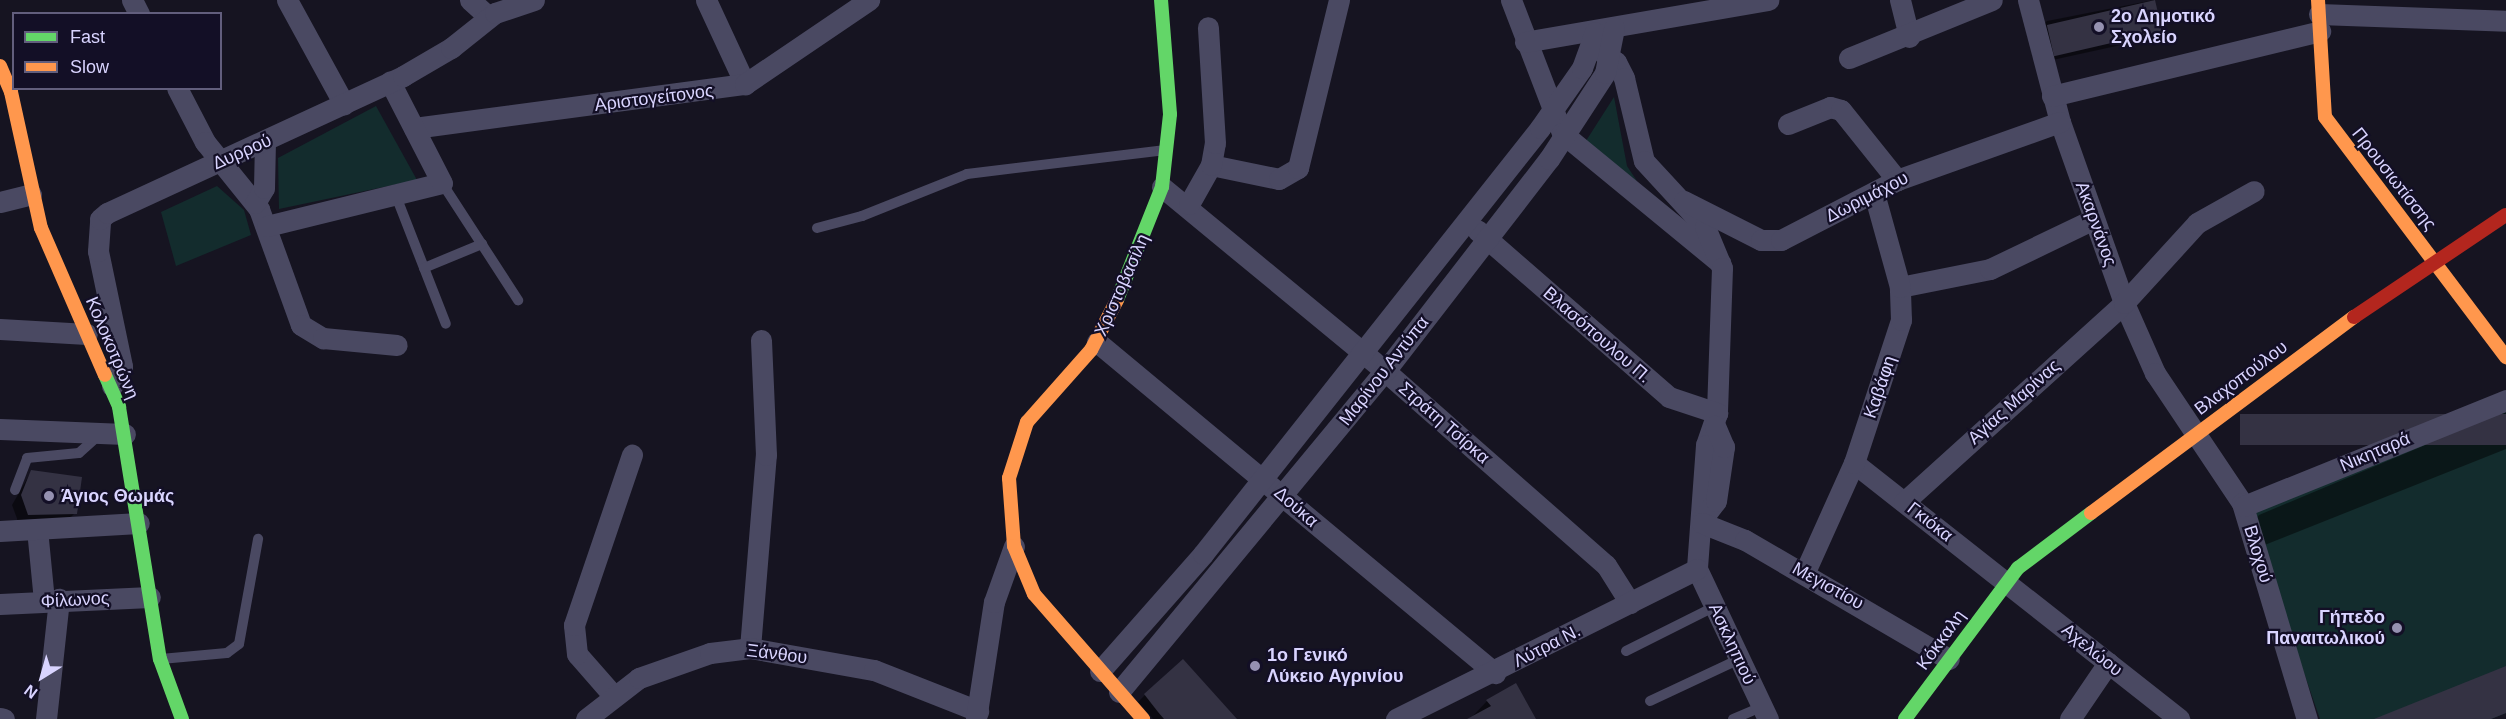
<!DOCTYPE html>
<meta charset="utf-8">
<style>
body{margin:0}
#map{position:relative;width:2506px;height:719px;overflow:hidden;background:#161421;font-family:Arial,sans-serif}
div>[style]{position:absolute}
.green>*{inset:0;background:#132c2d}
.shadow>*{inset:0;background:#0007}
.building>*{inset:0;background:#343243;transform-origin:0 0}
.lane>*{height:10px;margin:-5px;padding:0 5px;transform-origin:5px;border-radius:5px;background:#4a4962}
.street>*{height:21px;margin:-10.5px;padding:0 10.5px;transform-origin:10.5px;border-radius:10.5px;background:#4a4962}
.fast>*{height:14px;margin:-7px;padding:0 7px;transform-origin:7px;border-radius:7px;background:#63d668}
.slow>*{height:14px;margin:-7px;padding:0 7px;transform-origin:7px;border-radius:7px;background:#ff974d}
.jam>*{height:14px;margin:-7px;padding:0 7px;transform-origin:7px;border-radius:7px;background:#b3261e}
.dots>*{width:16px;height:16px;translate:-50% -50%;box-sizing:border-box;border:3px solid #130f26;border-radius:50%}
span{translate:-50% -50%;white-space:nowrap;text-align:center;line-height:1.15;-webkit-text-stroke:4.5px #130f26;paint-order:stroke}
.poi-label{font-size:18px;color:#d9d4ff;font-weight:700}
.left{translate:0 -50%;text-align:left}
.right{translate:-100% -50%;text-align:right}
.street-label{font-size:18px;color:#d9d4ff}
.legend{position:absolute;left:12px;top:12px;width:210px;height:78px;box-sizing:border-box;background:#130f26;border:2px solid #625e7d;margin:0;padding:8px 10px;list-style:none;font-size:18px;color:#d9d4ff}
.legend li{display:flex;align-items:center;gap:12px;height:30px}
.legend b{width:30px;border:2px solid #625e7d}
.north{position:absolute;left:12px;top:647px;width:60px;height:60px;-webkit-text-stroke:4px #130f26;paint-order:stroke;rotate:217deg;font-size:16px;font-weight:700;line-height:24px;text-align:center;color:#d9d4ff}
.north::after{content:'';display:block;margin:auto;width:21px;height:27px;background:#d9d4ff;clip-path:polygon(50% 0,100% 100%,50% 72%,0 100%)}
</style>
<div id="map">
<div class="green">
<i style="clip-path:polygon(1614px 97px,1627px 166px,1637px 181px,1584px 144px)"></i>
<i style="clip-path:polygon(376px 106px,417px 180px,279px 209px,278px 158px)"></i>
<i style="clip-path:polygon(217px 186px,244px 210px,251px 235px,176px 266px,161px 212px)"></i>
<i style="clip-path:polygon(2506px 409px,2506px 713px,2491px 719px,2320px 719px,2249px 515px)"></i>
</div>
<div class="shadow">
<i style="clip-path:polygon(2154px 0,2161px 31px,2153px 38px,2048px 61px,2040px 28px,2047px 21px)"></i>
<i style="clip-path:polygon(2506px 411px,2506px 449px,2257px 548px,2250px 525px,2259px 515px)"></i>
<i style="clip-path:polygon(31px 472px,75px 513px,65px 523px,19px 524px,12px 505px)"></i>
<i style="clip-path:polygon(1516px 685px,1534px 719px,1470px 719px,1487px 701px)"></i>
<i style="clip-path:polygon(1145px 695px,1235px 719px,1153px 719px,1138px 702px)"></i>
</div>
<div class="building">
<i style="left:2155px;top:0;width:32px;height:111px;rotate:77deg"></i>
<i style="left:2506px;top:414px;width:31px;height:266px;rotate:90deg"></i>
<i style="clip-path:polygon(31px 470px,82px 477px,77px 514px,28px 515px,21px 495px)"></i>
<i style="clip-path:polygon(1183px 659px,1237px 719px,1164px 719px,1158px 712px,1144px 694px)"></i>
<i style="clip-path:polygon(2506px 666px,2506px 713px,2491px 719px,2374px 719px)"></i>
<i style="clip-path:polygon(1516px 683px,1536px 719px,1467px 719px,1491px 706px,1486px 700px)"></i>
</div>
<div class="lane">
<i style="left:442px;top:183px;width:140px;rotate:57deg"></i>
<i style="left:396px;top:196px;width:137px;rotate:68.7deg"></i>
<i style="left:817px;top:228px;width:47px;rotate:-14.9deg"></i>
<i style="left:862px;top:216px;width:113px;rotate:-21.8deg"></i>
<i style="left:967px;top:174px;width:198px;rotate:-6.9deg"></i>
<i style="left:424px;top:268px;width:63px;rotate:-22.5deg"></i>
<i style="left:15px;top:490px;width:34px;rotate:-69deg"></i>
<i style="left:27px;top:458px;width:52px;rotate:-5.5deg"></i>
<i style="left:79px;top:453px;width:28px;rotate:-42deg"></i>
<i style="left:1626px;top:651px;width:89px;rotate:-26.6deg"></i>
<i style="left:161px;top:659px;width:66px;rotate:-5.2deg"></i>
<i style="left:227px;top:653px;width:15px;rotate:-37deg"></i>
<i style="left:239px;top:644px;width:107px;rotate:-79.7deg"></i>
<i style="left:1650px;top:701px;width:89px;rotate:-25.1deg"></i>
<i style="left:1733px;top:719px;width:23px;rotate:-23deg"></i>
</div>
<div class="street">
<i style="left:132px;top:0;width:16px;rotate:63deg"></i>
<i style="left:287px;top:0;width:119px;rotate:61.3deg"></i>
<i style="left:470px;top:0;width:25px;rotate:42deg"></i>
<i style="left:706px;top:0;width:93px;rotate:65.1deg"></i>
<i style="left:1511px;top:0;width:142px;rotate:69deg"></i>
<i style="left:1562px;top:133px;width:205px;rotate:39.4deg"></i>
<i style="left:1900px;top:0;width:38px;rotate:76deg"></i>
<i style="left:2028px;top:0;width:126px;rotate:75.3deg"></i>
<i style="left:2060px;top:122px;width:192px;rotate:70.5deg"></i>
<i style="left:2124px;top:303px;width:77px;rotate:66.1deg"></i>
<i style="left:2155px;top:373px;width:156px;rotate:56.2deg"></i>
<i style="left:2242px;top:503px;width:226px;rotate:73.3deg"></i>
<i style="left:2319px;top:14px;width:187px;rotate:2.1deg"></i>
<i style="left:1525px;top:42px;width:247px;rotate:-9.8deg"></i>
<i style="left:1603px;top:53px;width:16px;rotate:35deg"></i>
<i style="left:1616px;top:62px;width:18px;rotate:63deg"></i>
<i style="left:1624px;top:78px;width:85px;rotate:76.5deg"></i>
<i style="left:1644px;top:161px;width:90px;rotate:47.3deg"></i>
<i style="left:1705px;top:227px;width:44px;rotate:67.5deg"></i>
<i style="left:1722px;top:268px;width:145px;rotate:92deg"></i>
<i style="left:1717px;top:413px;width:34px;rotate:109deg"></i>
<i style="left:1706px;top:445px;width:124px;rotate:94.2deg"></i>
<i style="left:1697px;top:569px;width:166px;rotate:64.7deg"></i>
<i style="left:1849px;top:58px;width:154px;rotate:-22.1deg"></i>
<i style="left:177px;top:88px;width:61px;rotate:62.6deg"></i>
<i style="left:205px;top:142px;width:86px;rotate:51.1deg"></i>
<i style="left:259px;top:209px;width:123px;rotate:70.1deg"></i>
<i style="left:301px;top:325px;width:26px;rotate:31deg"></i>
<i style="left:323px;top:338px;width:74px;rotate:5.4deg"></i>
<i style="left:2052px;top:96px;width:276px;rotate:-13.6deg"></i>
<i style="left:1788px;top:124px;width:45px;rotate:-22deg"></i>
<i style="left:1830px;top:107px;width:11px;rotate:15deg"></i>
<i style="left:1841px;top:110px;width:90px;rotate:51.3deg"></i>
<i style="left:414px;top:128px;width:334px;rotate:-7.6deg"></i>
<i style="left:745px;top:84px;width:150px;rotate:-34.1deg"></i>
<i style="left:1211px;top:165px;width:69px;rotate:11.6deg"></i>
<i style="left:1279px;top:179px;width:22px;rotate:-30deg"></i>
<i style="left:1298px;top:168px;width:173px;rotate:-76.3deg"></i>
<i style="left:1162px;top:187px;width:289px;rotate:39.5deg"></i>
<i style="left:1385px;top:371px;width:294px;rotate:41.3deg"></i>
<i style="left:1606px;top:565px;width:45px;rotate:57.7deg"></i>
<i style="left:1684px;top:201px;width:86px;rotate:26.9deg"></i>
<i style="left:1761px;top:240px;width:20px"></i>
<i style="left:1781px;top:240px;width:131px;rotate:-27.3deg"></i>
<i style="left:1897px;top:180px;width:173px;rotate:-19.6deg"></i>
<i style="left:0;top:202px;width:32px;rotate:-14deg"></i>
<i style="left:255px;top:203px;width:17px;rotate:-59deg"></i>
<i style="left:264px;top:188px;width:46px;rotate:-88.8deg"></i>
<i style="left:1189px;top:204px;width:45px;rotate:-60.6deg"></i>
<i style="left:1211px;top:165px;width:22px;rotate:-80deg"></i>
<i style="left:1215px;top:143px;width:116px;rotate:-93.5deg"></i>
<i style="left:267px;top:226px;width:180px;rotate:-13.8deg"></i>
<i style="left:442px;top:183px;width:114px;rotate:-117.2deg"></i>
<i style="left:1477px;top:230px;width:254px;rotate:41deg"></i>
<i style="left:1669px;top:397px;width:51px;rotate:18.4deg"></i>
<i style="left:1900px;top:287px;width:92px;rotate:-11.3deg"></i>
<i style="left:1990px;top:269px;width:115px;rotate:-25.7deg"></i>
<i style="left:0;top:329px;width:87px;rotate:3.3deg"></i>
<i style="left:1097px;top:342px;width:518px;rotate:39.75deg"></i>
<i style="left:112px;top:386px;width:22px;rotate:-63deg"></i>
<i style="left:122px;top:366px;width:117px;rotate:-101.8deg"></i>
<i style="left:98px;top:251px;width:32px;rotate:-86deg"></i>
<i style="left:100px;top:219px;width:9px;rotate:-41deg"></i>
<i style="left:107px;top:213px;width:326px;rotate:-24.8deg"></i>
<i style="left:403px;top:76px;width:56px;rotate:-30.3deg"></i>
<i style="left:451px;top:48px;width:56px;rotate:-38.5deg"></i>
<i style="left:495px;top:13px;width:41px;rotate:-18.4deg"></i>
<i style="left:0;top:429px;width:125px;rotate:2.3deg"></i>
<i style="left:1854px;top:463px;width:414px;rotate:38.2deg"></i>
<i style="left:1904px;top:502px;width:297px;rotate:-42.1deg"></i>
<i style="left:2124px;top:303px;width:108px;rotate:-47.6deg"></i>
<i style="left:2197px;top:223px;width:65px;rotate:-29.3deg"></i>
<i style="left:2244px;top:506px;width:283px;rotate:-22deg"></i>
<i style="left:1703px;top:518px;width:21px;rotate:-53deg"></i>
<i style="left:1716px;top:501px;width:55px;rotate:-81.6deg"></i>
<i style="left:1724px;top:447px;width:23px;rotate:-113deg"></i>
<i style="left:1702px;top:523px;width:46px;rotate:21.6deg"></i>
<i style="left:1745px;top:540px;width:236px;rotate:30.3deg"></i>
<i style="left:37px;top:529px;width:72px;rotate:84.4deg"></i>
<i style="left:0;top:531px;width:139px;rotate:-3.3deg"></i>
<i style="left:1804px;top:574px;width:122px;rotate:-65.8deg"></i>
<i style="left:1854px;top:463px;width:151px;rotate:-71.8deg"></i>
<i style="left:1901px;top:320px;width:33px;rotate:-92deg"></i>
<i style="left:1900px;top:287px;width:98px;rotate:-105.5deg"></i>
<i style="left:0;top:604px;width:150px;rotate:-2.7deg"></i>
<i style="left:750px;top:648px;width:194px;rotate:-85.3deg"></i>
<i style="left:766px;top:455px;width:115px;rotate:-92.5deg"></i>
<i style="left:1100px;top:671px;width:156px;rotate:-48.6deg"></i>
<i style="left:1203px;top:554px;width:543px;rotate:-51.65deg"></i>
<i style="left:1540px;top:128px;width:73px;rotate:-55deg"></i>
<i style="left:1582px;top:68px;width:38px;rotate:-70deg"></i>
<i style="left:1119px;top:692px;width:417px;rotate:-50.4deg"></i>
<i style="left:1385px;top:371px;width:268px;rotate:-52.3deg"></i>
<i style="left:1549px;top:159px;width:103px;rotate:-56.9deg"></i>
<i style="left:1605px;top:73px;width:46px;rotate:-78.7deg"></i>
<i style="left:612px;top:694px;width:53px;rotate:-131.2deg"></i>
<i style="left:577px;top:654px;width:29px;rotate:-96deg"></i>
<i style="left:574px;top:625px;width:180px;rotate:-71.2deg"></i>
<i style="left:0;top:718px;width:4px;rotate:14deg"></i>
<i style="left:46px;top:719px;width:121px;rotate:-83.8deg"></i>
<i style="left:586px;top:719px;width:67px;rotate:-37.7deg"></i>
<i style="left:639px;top:678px;width:75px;rotate:-19.4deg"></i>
<i style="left:710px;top:653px;width:40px;rotate:-7.1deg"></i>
<i style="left:750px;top:648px;width:126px;rotate:10.1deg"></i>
<i style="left:874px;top:670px;width:112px;rotate:21.5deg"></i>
<i style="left:976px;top:719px;width:118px;rotate:-81.3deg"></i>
<i style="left:994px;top:602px;width:59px;rotate:-70.3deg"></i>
<i style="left:1396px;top:719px;width:336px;rotate:-26.5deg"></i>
<i style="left:2070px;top:719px;width:68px;rotate:-55.8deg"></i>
</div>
<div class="fast">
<i style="left:1117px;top:300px;width:122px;rotate:-68.3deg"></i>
<i style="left:1162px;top:187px;width:73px;rotate:-83.7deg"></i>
<i style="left:1170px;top:114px;width:114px;rotate:-94.5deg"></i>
<i style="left:105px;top:375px;width:35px;rotate:66deg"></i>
<i style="left:119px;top:407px;width:255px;rotate:80.8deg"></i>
<i style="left:160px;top:659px;width:64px;rotate:69.9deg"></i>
<i style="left:1905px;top:719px;width:189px;rotate:-53.2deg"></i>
<i style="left:2018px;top:568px;width:91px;rotate:-37deg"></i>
</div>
<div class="slow">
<i style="left:2318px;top:0;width:117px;rotate:86.6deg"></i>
<i style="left:2325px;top:117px;width:301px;rotate:53deg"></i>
<i style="left:0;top:66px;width:28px;rotate:67deg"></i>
<i style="left:11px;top:92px;width:139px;rotate:77.6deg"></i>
<i style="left:41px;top:228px;width:160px;rotate:66.5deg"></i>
<i style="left:1117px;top:300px;width:56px;rotate:117.5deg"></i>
<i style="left:1091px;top:350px;width:96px;rotate:131.6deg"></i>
<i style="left:1027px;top:422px;width:59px;rotate:107.8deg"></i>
<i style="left:1009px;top:478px;width:68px;rotate:85.8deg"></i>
<i style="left:1014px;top:546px;width:52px;rotate:67.4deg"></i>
<i style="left:1034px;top:594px;width:166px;rotate:48.9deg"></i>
<i style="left:2091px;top:513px;width:328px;rotate:-36.7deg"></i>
</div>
<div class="jam">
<i style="left:2354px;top:317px;width:183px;rotate:-33.9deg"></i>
</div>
<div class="dots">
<i style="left:2099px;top:27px;background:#9591b1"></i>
<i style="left:49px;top:496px;background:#9591b1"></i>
<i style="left:2397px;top:628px;background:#9591b1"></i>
<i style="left:1255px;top:666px;background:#9591b1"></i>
</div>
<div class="poi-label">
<span class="left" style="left:2111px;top:27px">2ο Δημοτικό<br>Σχολείο</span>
<span class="left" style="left:61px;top:496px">Άγιος Θωμάς</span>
<span class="right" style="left:2385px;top:628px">Γήπεδο<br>Παναιτωλικού</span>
<span class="left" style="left:1267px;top:666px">1ο Γενικό<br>Λύκειο Αγρινίου</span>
</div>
<div class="street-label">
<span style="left:654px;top:98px;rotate:-7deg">Αριστογείτονος</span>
<span style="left:242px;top:152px;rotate:-24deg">Δυρρού</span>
<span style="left:2394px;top:179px;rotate:52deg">Προυσιωτίσσης</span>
<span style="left:1867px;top:197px;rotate:-27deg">Δωριμάχου</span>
<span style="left:2096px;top:224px;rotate:70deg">Ακαρνάνος</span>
<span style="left:1122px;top:285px;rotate:-66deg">Χριστοβασίλη</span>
<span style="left:1597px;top:335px;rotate:41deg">Βλασόπουλου Π.</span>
<span style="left:112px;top:348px;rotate:67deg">Κολοκοτρώνη</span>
<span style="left:1384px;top:371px;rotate:-52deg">Μαρίνου Αντύπα</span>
<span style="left:2241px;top:378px;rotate:-37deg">Βλαχοπούλου</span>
<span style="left:1880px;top:387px;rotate:-71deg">Καβάφη</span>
<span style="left:2014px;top:402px;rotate:-42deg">Αγίας Μαρίνας</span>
<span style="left:1444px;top:423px;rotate:41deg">Στράτη Τσίρκα</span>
<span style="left:2375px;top:452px;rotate:-23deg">Νικηταρά</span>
<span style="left:1296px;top:507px;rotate:41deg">Δούκα</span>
<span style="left:1930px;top:522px;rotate:38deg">Γκιόκα</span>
<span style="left:2258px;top:554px;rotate:73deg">Βλοχού</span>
<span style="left:1828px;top:586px;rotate:29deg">Μεγιστίου</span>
<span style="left:75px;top:600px;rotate:-3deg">Φίλωνος</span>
<span style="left:1941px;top:640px;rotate:-54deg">Κόκκαλη</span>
<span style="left:1732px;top:644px;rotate:65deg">Ασκληπιού</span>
<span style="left:1547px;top:646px;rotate:-27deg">Λύτρα Ν.</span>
<span style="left:2092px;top:650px;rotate:39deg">Αχελώου</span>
<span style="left:777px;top:654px;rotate:7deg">Ξάνθου</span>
</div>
<ul class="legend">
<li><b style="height:8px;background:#63d668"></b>Fast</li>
<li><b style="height:8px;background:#ff974d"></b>Slow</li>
</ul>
<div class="north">N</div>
</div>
